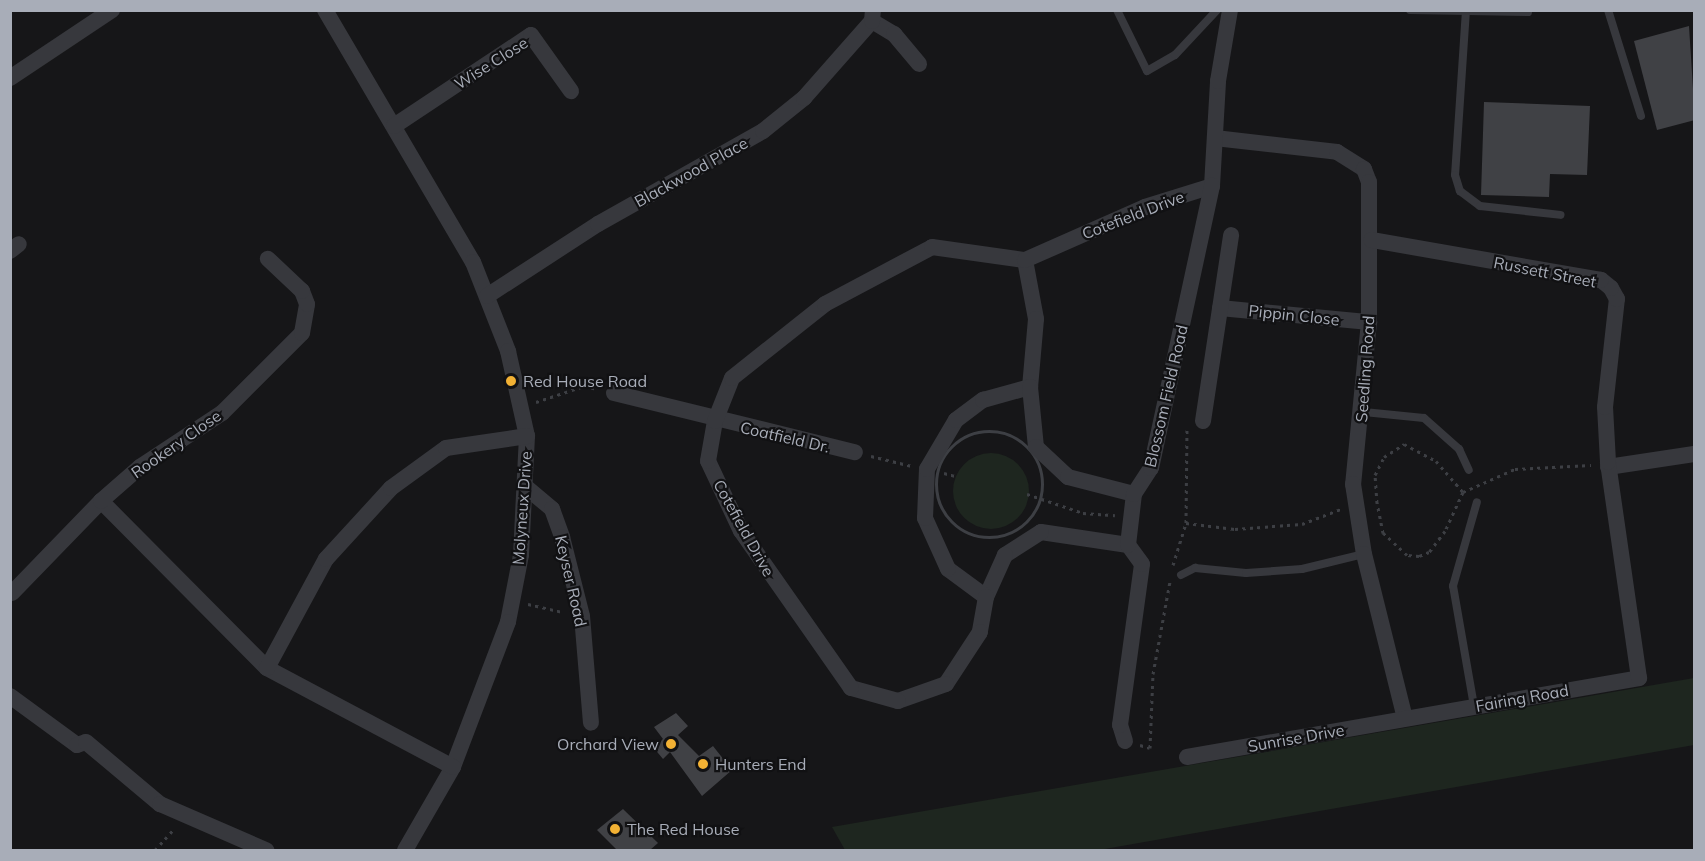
<!DOCTYPE html>
<style>
body{margin:0}
#map{position:relative;width:1705px;height:861px;overflow:hidden;background:#161618;font-family:Mulish,sans-serif}
div>[style]{position:absolute}
.green>*{inset:0;background:#1e261f}
.round{border-radius:50%}
.building>*{inset:0;background:#404145}
.path>*{height:3px;margin-top:-1.5px;transform-origin:0;background:repeating-linear-gradient(90deg,#3d3f44 0 3px,transparent 0 7.5px)}
.path>.ring{margin:-1.5px;padding:0;box-sizing:content-box;background:none;border:3px solid #3d3f44;border-radius:50%}
.service>*{height:8px;margin:-4px;padding:0 4px;transform-origin:4px;border-radius:4px;background:#37383d}
.minor>*{height:16px;margin:-8px;padding:0 8px;transform-origin:8px;border-radius:8px;background:#37383d}
.dots>*{width:16px;height:16px;translate:-50% -50%;box-sizing:border-box;border:3px solid #111113;border-radius:50%}
span{translate:-50% -50%;white-space:nowrap;text-align:center;line-height:1.15;-webkit-text-stroke:4.5px #111113;paint-order:stroke}
.street-label{font-size:16px;color:#a8adb8}
.poi-label{font-size:16px;color:#a8adb8}
.left{translate:0 -50%;text-align:left}
.right{translate:-100% -50%;text-align:right}
.frame{position:absolute;inset:0;border:12px solid #a8adb8;pointer-events:none}
</style>
<div id="map">
<div class="green">
<i class="round" style="left:953px;top:453px;width:76px;height:76px"></i>
<i style="clip-path:polygon(1694px 678px,1694px 745px,1099px 850px,845px 850px,832px 827px)"></i>
</div>
<div class="building">
<i style="clip-path:polygon(1689px 26px,1695px 120px,1657px 130px,1634px 41px)"></i>
<i style="clip-path:polygon(1484px 102px,1590px 106px,1587px 175px,1550px 174px,1549px 197px,1481px 195px)"></i>
<i style="clip-path:polygon(676px 713px,688px 726px,678px 735px,699px 756px,713px 746px,732px 770px,702px 796px,670px 752px,663px 759px,653px 747px,663px 739px,654px 727px)"></i>
<i style="clip-path:polygon(623px 809px,658px 843px,650px 850px,617px 850px,597px 830px)"></i>
</div>
<div class="path">
<i style="left:536px;top:402px;width:51px;rotate:-18.4deg"></i>
<i style="left:584px;top:386px;width:14px;rotate:12deg"></i>
<i class="ring" style="left:936px;top:431px;width:103px;height:103px"></i>
<i style="left:1404px;top:444px;width:36px;rotate:28deg"></i>
<i style="left:1436px;top:461px;width:41px;rotate:48.9deg"></i>
<i style="left:1463px;top:492px;width:43px;rotate:114.8deg"></i>
<i style="left:1445px;top:531px;width:26px;rotate:127deg"></i>
<i style="left:1429px;top:552px;width:11px;rotate:158deg"></i>
<i style="left:1419px;top:556px;width:12px;rotate:-175deg"></i>
<i style="left:1407px;top:555px;width:33px;rotate:-137deg"></i>
<i style="left:1383px;top:533px;width:31px;rotate:-101deg"></i>
<i style="left:1377px;top:503px;width:28px;rotate:-94deg"></i>
<i style="left:1375px;top:475px;width:20px;rotate:-63deg"></i>
<i style="left:1384px;top:457px;width:24px;rotate:-33deg"></i>
<i style="left:871px;top:456px;width:42px;rotate:13.7deg"></i>
<i style="left:944px;top:473px;width:11px;rotate:15deg"></i>
<i style="left:1463px;top:492px;width:57px;rotate:-23.9deg"></i>
<i style="left:1515px;top:469px;width:76px;rotate:-3deg"></i>
<i style="left:1027px;top:494px;width:59px;rotate:18.7deg"></i>
<i style="left:1083px;top:513px;width:32px;rotate:4deg"></i>
<i style="left:1186px;top:523px;width:49px;rotate:7deg"></i>
<i style="left:1235px;top:529px;width:67px;rotate:-4.3deg"></i>
<i style="left:1302px;top:524px;width:42px;rotate:-21deg"></i>
<i style="left:1173px;top:565px;width:44px;rotate:-72.8deg"></i>
<i style="left:1186px;top:523px;width:93px;rotate:-89.4deg"></i>
<i style="left:528px;top:604px;width:36px;rotate:13deg"></i>
<i style="left:1140px;top:745px;width:10px;rotate:17deg"></i>
<i style="left:1150px;top:748px;width:74px;rotate:-87.7deg"></i>
<i style="left:1153px;top:674px;width:95px;rotate:-79.6deg"></i>
<i style="left:155px;top:850px;width:28px;rotate:-48deg"></i>
</div>
<div class="service">
<i style="left:1117px;top:10px;width:68px;rotate:63.8deg"></i>
<i style="left:1147px;top:71px;width:32px;rotate:-30deg"></i>
<i style="left:1175px;top:55px;width:62px;rotate:-47deg"></i>
<i style="left:1410px;top:10px;width:118px;rotate:1deg"></i>
<i style="left:1466px;top:10px;width:165px;rotate:93.8deg"></i>
<i style="left:1455px;top:175px;width:17px;rotate:73deg"></i>
<i style="left:1460px;top:191px;width:25px;rotate:37deg"></i>
<i style="left:1480px;top:206px;width:81px;rotate:6.3deg"></i>
<i style="left:1608px;top:10px;width:111px;rotate:72.7deg"></i>
<i style="left:1364px;top:412px;width:60px;rotate:5.7deg"></i>
<i style="left:1424px;top:418px;width:47px;rotate:41.5deg"></i>
<i style="left:1459px;top:449px;width:23px;rotate:65deg"></i>
<i style="left:1181px;top:575px;width:16px;rotate:-27deg"></i>
<i style="left:1195px;top:568px;width:51px;rotate:5.6deg"></i>
<i style="left:1246px;top:573px;width:56px;rotate:-4.1deg"></i>
<i style="left:1302px;top:569px;width:64px;rotate:-13.6deg"></i>
<i style="left:1474px;top:706px;width:122px;rotate:-99.9deg"></i>
<i style="left:1453px;top:586px;width:87px;rotate:-74.1deg"></i>
</div>
<div class="minor">
<i style="left:325px;top:10px;width:292px;rotate:59.6deg"></i>
<i style="left:473px;top:262px;width:96px;rotate:68.5deg"></i>
<i style="left:508px;top:351px;width:87px;rotate:77.4deg"></i>
<i style="left:527px;top:436px;width:119px;rotate:92.9deg"></i>
<i style="left:521px;top:555px;width:68px;rotate:101deg"></i>
<i style="left:508px;top:622px;width:155px;rotate:110.8deg"></i>
<i style="left:453px;top:767px;width:96px;rotate:120deg"></i>
<i style="left:872px;top:21px;width:26px;rotate:31deg"></i>
<i style="left:894px;top:34px;width:39px;rotate:50deg"></i>
<i style="left:10px;top:78px;width:123px;rotate:-33.7deg"></i>
<i style="left:394px;top:126px;width:164px;rotate:-33.6deg"></i>
<i style="left:531px;top:35px;width:69px;rotate:54.5deg"></i>
<i style="left:1215px;top:138px;width:123px;rotate:6.5deg"></i>
<i style="left:1337px;top:152px;width:32px;rotate:32deg"></i>
<i style="left:1364px;top:169px;width:14px;rotate:69deg"></i>
<i style="left:1369px;top:182px;width:140px;rotate:90deg"></i>
<i style="left:1369px;top:322px;width:163px;rotate:95.6deg"></i>
<i style="left:1353px;top:484px;width:71px;rotate:81.1deg"></i>
<i style="left:1364px;top:554px;width:169px;rotate:76deg"></i>
<i style="left:10px;top:251px;width:11px;rotate:-38deg"></i>
<i style="left:1025px;top:260px;width:60px;rotate:79.4deg"></i>
<i style="left:1036px;top:319px;width:68px;rotate:95deg"></i>
<i style="left:487px;top:296px;width:132px;rotate:-33deg"></i>
<i style="left:598px;top:224px;width:189px;rotate:-29.4deg"></i>
<i style="left:763px;top:131px;width:53px;rotate:-38.8deg"></i>
<i style="left:804px;top:98px;width:103px;rotate:-48.6deg"></i>
<i style="left:872px;top:21px;width:11px;rotate:-85deg"></i>
<i style="left:1220px;top:308px;width:150px;rotate:5.4deg"></i>
<i style="left:614px;top:393px;width:248px;rotate:13.8deg"></i>
<i style="left:1203px;top:421px;width:188px;rotate:-81.4deg"></i>
<i style="left:1608px;top:467px;width:87px;rotate:-8.6deg"></i>
<i style="left:527px;top:488px;width:33px;rotate:40deg"></i>
<i style="left:552px;top:509px;width:30px;rotate:70deg"></i>
<i style="left:562px;top:537px;width:81px;rotate:75.8deg"></i>
<i style="left:582px;top:616px;width:107px;rotate:85.2deg"></i>
<i style="left:101px;top:501px;width:235px;rotate:45.2deg"></i>
<i style="left:1128px;top:545px;width:88px;rotate:-171.5deg"></i>
<i style="left:1041px;top:532px;width:43px;rotate:147.4deg"></i>
<i style="left:1005px;top:555px;width:46px;rotate:114.3deg"></i>
<i style="left:986px;top:597px;width:47px;rotate:-143.6deg"></i>
<i style="left:948px;top:569px;width:56px;rotate:-114.3deg"></i>
<i style="left:925px;top:518px;width:49px;rotate:-87.7deg"></i>
<i style="left:927px;top:469px;width:57px;rotate:-59.4deg"></i>
<i style="left:956px;top:420px;width:34px;rotate:-37deg"></i>
<i style="left:983px;top:400px;width:49px;rotate:-15.5deg"></i>
<i style="left:1030px;top:387px;width:60px;rotate:84.3deg"></i>
<i style="left:1036px;top:447px;width:44px;rotate:43.2deg"></i>
<i style="left:1068px;top:477px;width:68px;rotate:14.4deg"></i>
<i style="left:12px;top:593px;width:128px;rotate:-45.9deg"></i>
<i style="left:101px;top:501px;width:52px;rotate:-41.1deg"></i>
<i style="left:140px;top:467px;width:98px;rotate:-33.4deg"></i>
<i style="left:222px;top:413px;width:113px;rotate:-45deg"></i>
<i style="left:302px;top:333px;width:29px;rotate:-80deg"></i>
<i style="left:307px;top:304px;width:14px;rotate:-111deg"></i>
<i style="left:302px;top:291px;width:47px;rotate:-136.7deg"></i>
<i style="left:986px;top:597px;width:36px;rotate:100deg"></i>
<i style="left:980px;top:632px;width:62px;rotate:123.2deg"></i>
<i style="left:946px;top:684px;width:51px;rotate:160.5deg"></i>
<i style="left:898px;top:701px;width:49px;rotate:-164.5deg"></i>
<i style="left:851px;top:688px;width:192px;rotate:-125deg"></i>
<i style="left:741px;top:531px;width:77px;rotate:-115.2deg"></i>
<i style="left:708px;top:461px;width:41px;rotate:-80.1deg"></i>
<i style="left:715px;top:421px;width:46px;rotate:-68.4deg"></i>
<i style="left:732px;top:378px;width:119px;rotate:-38.5deg"></i>
<i style="left:825px;top:304px;width:121px;rotate:-28deg"></i>
<i style="left:932px;top:247px;width:94px;rotate:8deg"></i>
<i style="left:1025px;top:260px;width:131px;rotate:-23.8deg"></i>
<i style="left:1145px;top:207px;width:70px;rotate:-17.4deg"></i>
<i style="left:1212px;top:186px;width:105px;rotate:-86.7deg"></i>
<i style="left:1218px;top:81px;width:72px;rotate:-80.4deg"></i>
<i style="left:10px;top:696px;width:83px;rotate:36.2deg"></i>
<i style="left:77px;top:745px;width:9px;rotate:-18deg"></i>
<i style="left:86px;top:742px;width:97px;rotate:40deg"></i>
<i style="left:160px;top:804px;width:116px;rotate:23.5deg"></i>
<i style="left:1125px;top:741px;width:17px;rotate:-107deg"></i>
<i style="left:1120px;top:725px;width:162px;rotate:-82.2deg"></i>
<i style="left:1142px;top:564px;width:24px;rotate:-126deg"></i>
<i style="left:1128px;top:545px;width:51px;rotate:-83.3deg"></i>
<i style="left:1134px;top:494px;width:31px;rotate:-57deg"></i>
<i style="left:1151px;top:468px;width:289px;rotate:-77.8deg"></i>
<i style="left:1187px;top:757px;width:459px;rotate:-9.9deg"></i>
<i style="left:1639px;top:678px;width:218px;rotate:-98.2deg"></i>
<i style="left:1608px;top:462px;width:55px;rotate:-93.1deg"></i>
<i style="left:1605px;top:407px;width:109px;rotate:-83.7deg"></i>
<i style="left:1617px;top:299px;width:13px;rotate:-119deg"></i>
<i style="left:1611px;top:288px;width:13px;rotate:-141deg"></i>
<i style="left:1601px;top:280px;width:233px;rotate:-170.1deg"></i>
<i style="left:453px;top:767px;width:211px;rotate:-152deg"></i>
<i style="left:267px;top:668px;width:124px;rotate:-61.6deg"></i>
<i style="left:326px;top:559px;width:96px;rotate:-47.5deg"></i>
<i style="left:391px;top:488px;width:68px;rotate:-36deg"></i>
<i style="left:446px;top:448px;width:82px;rotate:-8.4deg"></i>
</div>
<div class="dots">
<i style="left:511px;top:381px;background:#f2b134"></i>
<i style="left:671px;top:744px;background:#f2b134"></i>
<i style="left:703px;top:764px;background:#f2b134"></i>
<i style="left:615px;top:829px;background:#f2b134"></i>
</div>
<div class="street-label">
<span style="left:491px;top:63px;rotate:-32deg">Wise Close</span>
<span style="left:691px;top:172px;rotate:-29deg">Blackwood Place</span>
<span style="left:1133px;top:215px;rotate:-21deg">Cotefield Drive</span>
<span style="left:1545px;top:272px;rotate:11deg">Russett Street</span>
<span style="left:1294px;top:315px;rotate:6deg">Pippin Close</span>
<span style="left:1365px;top:369px;rotate:-86deg">Seedling Road</span>
<span style="left:1166px;top:396px;rotate:-77deg">Blossom Field Road</span>
<span style="left:785px;top:437px;rotate:13deg">Coatfield Dr.</span>
<span style="left:176px;top:444px;rotate:-35deg">Rookery Close</span>
<span style="left:522px;top:508px;rotate:-86deg">Molyneux Drive</span>
<span style="left:744px;top:528px;rotate:61deg">Cotefield Drive</span>
<span style="left:571px;top:581px;rotate:77deg">Keyser Road</span>
<span style="left:1522px;top:698px;rotate:-10deg">Fairing Road</span>
<span style="left:1296px;top:738px;rotate:-10deg">Sunrise Drive</span>
</div>
<div class="poi-label">
<span class="left" style="left:523px;top:381px">Red House Road</span>
<span class="right" style="left:659px;top:744px">Orchard View</span>
<span class="left" style="left:715px;top:764px">Hunters End</span>
<span class="left" style="left:627px;top:829px">The Red House</span>
</div>
<div class="frame"></div>
</div>
